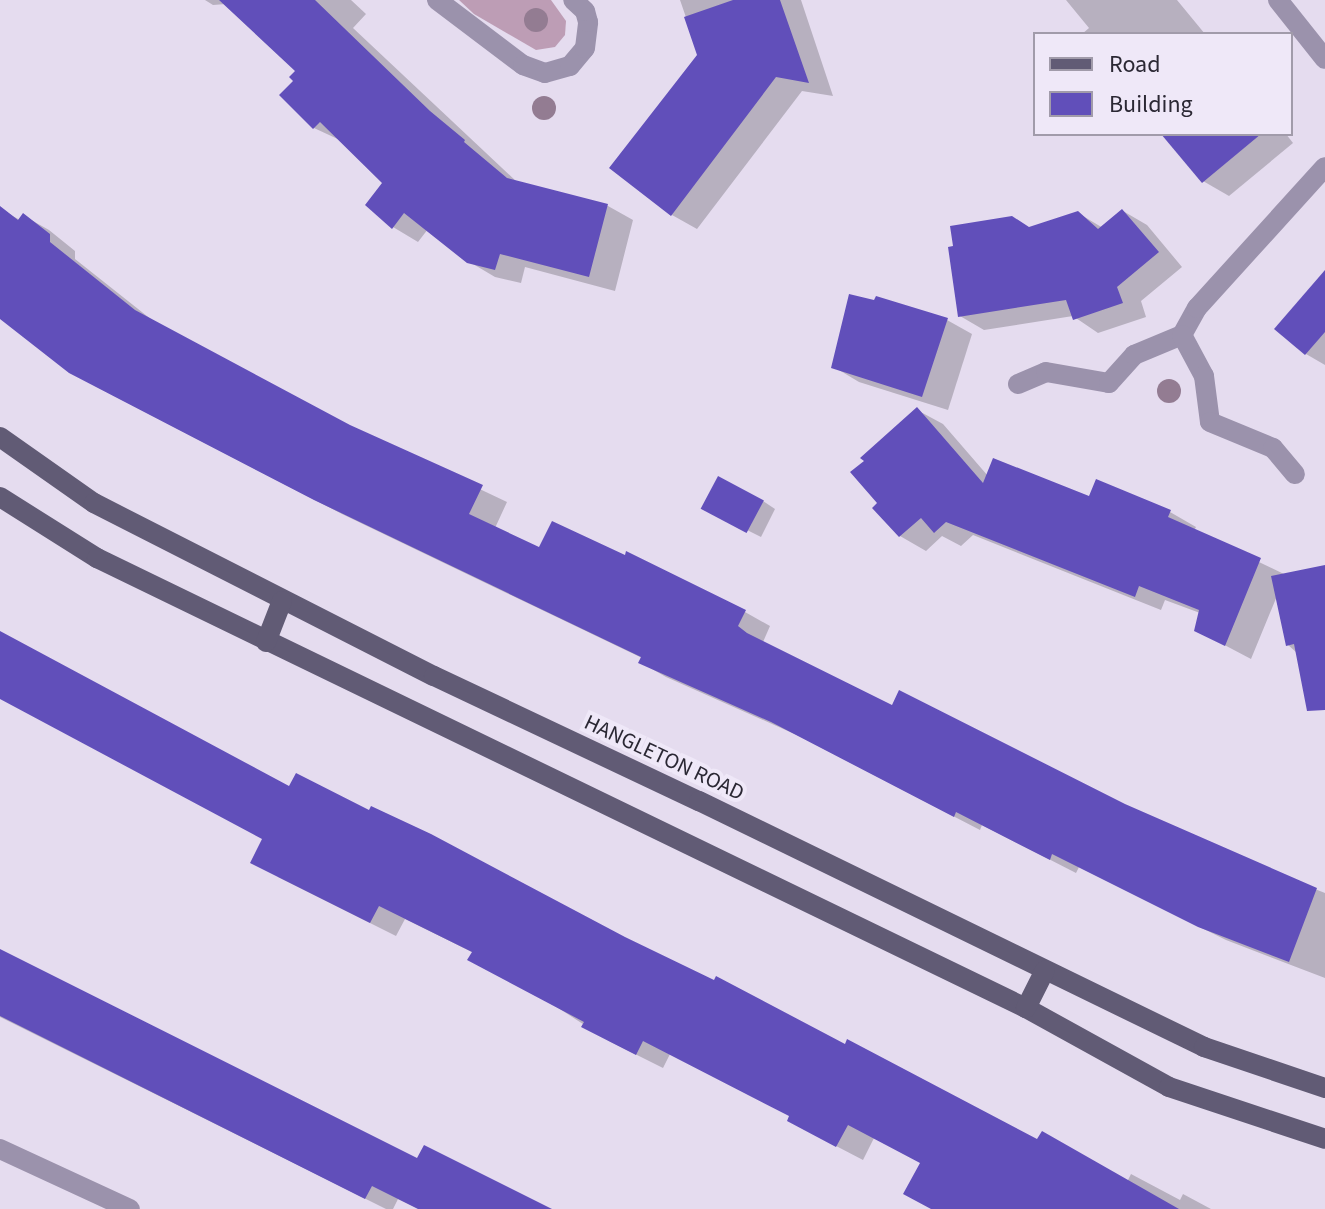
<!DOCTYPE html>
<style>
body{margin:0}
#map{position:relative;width:1325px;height:1209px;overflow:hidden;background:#e5dcef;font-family:"Source Sans 3",sans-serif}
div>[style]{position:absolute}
.green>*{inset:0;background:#bd9db5}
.shadow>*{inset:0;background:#0003}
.building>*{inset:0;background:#614fba;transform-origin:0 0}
.minor>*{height:20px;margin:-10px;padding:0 10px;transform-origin:10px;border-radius:10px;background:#9b92ac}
.primary>*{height:20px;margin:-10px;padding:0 10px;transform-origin:10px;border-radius:10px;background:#615b75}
.trees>*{width:24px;height:24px;margin:-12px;border-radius:50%;background:#937c92}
span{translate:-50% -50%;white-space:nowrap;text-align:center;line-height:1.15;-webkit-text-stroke:8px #efe8f8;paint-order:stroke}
.street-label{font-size:22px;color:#2b2834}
.legend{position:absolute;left:1033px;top:32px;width:260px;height:104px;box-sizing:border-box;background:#efe8f8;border:2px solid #a19baa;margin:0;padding:10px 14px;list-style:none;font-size:24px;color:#2b2834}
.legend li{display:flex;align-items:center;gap:16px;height:40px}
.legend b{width:40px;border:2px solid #a19baa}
</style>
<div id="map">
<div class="green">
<i style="clip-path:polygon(459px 0,551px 0,566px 21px,565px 35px,555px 47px,536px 50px,474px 14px)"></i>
</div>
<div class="shadow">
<i style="clip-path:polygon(205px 0,351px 0,366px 14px,353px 28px,518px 183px,608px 206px,633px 220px,615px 291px,525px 267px,521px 283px,495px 277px,468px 261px,428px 229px,418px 242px,393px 227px,385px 183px,342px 141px,314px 128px,282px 95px,296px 81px,298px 71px,226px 4px,213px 5px)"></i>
<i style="clip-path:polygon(680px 0,801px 0,833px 96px,802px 91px,697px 229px,672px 215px,699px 55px)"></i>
<i style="clip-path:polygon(1066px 0,1177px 0,1205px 34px,1082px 34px,1089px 28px)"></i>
<i style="clip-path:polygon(1164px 134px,1286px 134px,1293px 143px,1229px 196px,1203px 181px)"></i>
<i style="clip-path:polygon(0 209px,20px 220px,24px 216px,49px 230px,75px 251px,75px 259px,157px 324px,349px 427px,507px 502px,495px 528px,540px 550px,745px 612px,770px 626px,763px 642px,893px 708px,1065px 777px,1242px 860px,1325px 893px,1325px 978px,1226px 940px,1079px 867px,1076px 873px,982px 825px,980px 830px,799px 736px,666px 677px,640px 662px,642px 658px,342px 514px,97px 387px,0 317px)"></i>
<i style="clip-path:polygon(1123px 211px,1147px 225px,1182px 267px,1141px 301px,1146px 317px,1098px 333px,1073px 316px,984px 330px,960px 316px,1030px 229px,1078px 213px,1103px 228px)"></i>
<i style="clip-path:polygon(1325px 274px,1325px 365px,1306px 354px)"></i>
<i style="clip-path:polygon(947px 320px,972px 334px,948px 410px,859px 382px,834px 367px)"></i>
<i style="clip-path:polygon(917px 410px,943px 424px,988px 476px,1091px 499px,1098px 482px,1170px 512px,1196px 527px,1194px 531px,1286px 575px,1325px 567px,1325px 678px,1287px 644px,1277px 596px,1251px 659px,1196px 630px,1200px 613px,1165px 600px,1161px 610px,973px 535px,961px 546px,942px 536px,926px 551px,900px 536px,880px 503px)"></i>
<i style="clip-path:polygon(763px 501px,775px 509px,761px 537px,717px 515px)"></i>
<i style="clip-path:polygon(0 629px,0 634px,290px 789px,624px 939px,1038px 1142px,1127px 1182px,1131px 1174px,1180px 1200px,1183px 1194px,1211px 1209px,933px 1209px,922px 1163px,874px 1138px,863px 1160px,815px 1135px,791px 1116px,670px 1054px,663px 1068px,609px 1041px,474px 953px,405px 919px,396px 936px,278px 877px,264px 839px,0 697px)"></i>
<i style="clip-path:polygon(0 952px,418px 1160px,549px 1209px,419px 1209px,398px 1199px,393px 1209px,386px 1209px,0 1017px)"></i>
</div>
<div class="building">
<i style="clip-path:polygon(219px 0,315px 0,430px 111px,465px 140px,464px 142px,507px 178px,608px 204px,589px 277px,500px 254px,495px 270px,467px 263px,404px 213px,392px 229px,365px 205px,382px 183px,320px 122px,313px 129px,279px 95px,293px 81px,289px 77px,295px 71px)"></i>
<i style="clip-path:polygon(733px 0,780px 0,809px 83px,776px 77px,671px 216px,609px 168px,697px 55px,684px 17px)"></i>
<i style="clip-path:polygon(1161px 134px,1261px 134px,1202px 183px)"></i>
<i style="clip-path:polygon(0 206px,18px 220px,23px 213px,50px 234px,50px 242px,135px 310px,350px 425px,483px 485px,469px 514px,539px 547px,552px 521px,625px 555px,626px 551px,746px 610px,738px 626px,747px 633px,892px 705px,899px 690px,1125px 804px,1317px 888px,1289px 962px,1198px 927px,1052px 854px,1050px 860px,956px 812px,954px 817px,771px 722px,638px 663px,641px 657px,314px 500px,69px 373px,0 319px)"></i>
<i style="clip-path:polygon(1122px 209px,1159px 252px,1117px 287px,1123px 303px,1073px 320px,1066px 300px,958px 317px,948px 247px,953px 246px,950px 226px,1012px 216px,1029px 227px,1078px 211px,1098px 229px)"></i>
<i style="clip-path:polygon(1325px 270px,1325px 332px,1305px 355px,1274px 329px)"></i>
<i style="clip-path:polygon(849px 294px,874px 300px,876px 296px,948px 318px,922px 397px,831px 368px)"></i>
<i style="clip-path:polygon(917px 407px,983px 483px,993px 458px,1089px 496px,1096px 479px,1171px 510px,1168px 517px,1261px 558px,1225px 646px,1194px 631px,1199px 610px,1139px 586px,1135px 597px,946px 522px,934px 533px,921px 518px,899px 537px,872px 508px,877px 503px,850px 472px,864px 461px,860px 458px)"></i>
<i style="left:718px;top:476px;width:52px;height:37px;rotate:28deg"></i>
<i style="clip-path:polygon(1325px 565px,1325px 710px,1307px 711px,1294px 644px,1286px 646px,1271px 576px)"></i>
<i style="clip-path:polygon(0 631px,289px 786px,296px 773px,369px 810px,371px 806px,431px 834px,625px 937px,714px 980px,716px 976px,845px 1044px,847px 1039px,1037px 1139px,1042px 1131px,1179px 1209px,931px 1209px,903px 1194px,920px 1163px,848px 1125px,836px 1147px,787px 1121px,789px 1116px,643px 1041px,636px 1055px,581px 1027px,584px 1022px,467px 960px,472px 952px,379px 906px,370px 923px,250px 863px,262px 839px,0 699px)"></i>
<i style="clip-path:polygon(0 949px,417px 1158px,424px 1145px,552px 1209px,418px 1209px,372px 1186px,365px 1199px,0 1016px)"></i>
</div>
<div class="minor">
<i style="left:437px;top:0;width:108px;rotate:37.1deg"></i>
<i style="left:523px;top:65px;width:23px;rotate:20deg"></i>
<i style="left:545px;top:73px;width:26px;rotate:-16deg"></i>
<i style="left:570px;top:66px;width:23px;rotate:-50deg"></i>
<i style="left:585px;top:48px;width:26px;rotate:-83deg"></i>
<i style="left:588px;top:22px;width:11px;rotate:-105deg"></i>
<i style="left:585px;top:11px;width:16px;rotate:-137deg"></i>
<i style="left:1278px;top:0;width:75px;rotate:51.5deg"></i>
<i style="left:1182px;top:335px;width:31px;rotate:-61deg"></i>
<i style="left:1197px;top:308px;width:190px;rotate:-47.8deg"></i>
<i style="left:1018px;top:384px;width:30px;rotate:-23deg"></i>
<i style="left:1046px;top:372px;width:64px;rotate:9.9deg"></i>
<i style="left:1109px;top:383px;width:38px;rotate:-48deg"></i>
<i style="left:1134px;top:355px;width:52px;rotate:-22.6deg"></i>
<i style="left:1182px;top:335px;width:47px;rotate:61.8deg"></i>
<i style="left:1204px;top:376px;width:46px;rotate:82.6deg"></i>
<i style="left:1210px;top:422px;width:68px;rotate:22.4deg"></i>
<i style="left:1273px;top:448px;width:34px;rotate:50deg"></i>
<i style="left:0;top:1149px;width:143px;rotate:24.8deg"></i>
</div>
<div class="primary">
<i style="left:0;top:437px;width:115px;rotate:35.1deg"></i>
<i style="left:94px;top:503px;width:381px;rotate:27deg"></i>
<i style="left:434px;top:676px;width:293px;rotate:25.3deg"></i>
<i style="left:699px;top:801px;width:562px;rotate:25.97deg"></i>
<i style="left:1204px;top:1047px;width:128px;rotate:18.7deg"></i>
<i style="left:0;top:497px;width:115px;rotate:32.2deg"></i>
<i style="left:97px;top:558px;width:1032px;rotate:25.85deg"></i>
<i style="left:1026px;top:1008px;width:163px;rotate:28.9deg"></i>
<i style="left:1169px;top:1087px;width:164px;rotate:18.4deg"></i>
<i style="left:266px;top:642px;width:44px;rotate:-68.7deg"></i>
<i style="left:1026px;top:1008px;width:42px;rotate:-63.4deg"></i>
</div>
<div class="trees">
<i style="left:536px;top:20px"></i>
<i style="left:544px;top:108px"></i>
<i style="left:1169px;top:391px"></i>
</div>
<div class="street-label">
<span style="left:664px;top:758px;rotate:25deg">HANGLETON ROAD</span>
</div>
<ul class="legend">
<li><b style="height:10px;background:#615b75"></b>Road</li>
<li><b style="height:22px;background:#614fba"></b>Building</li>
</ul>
</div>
